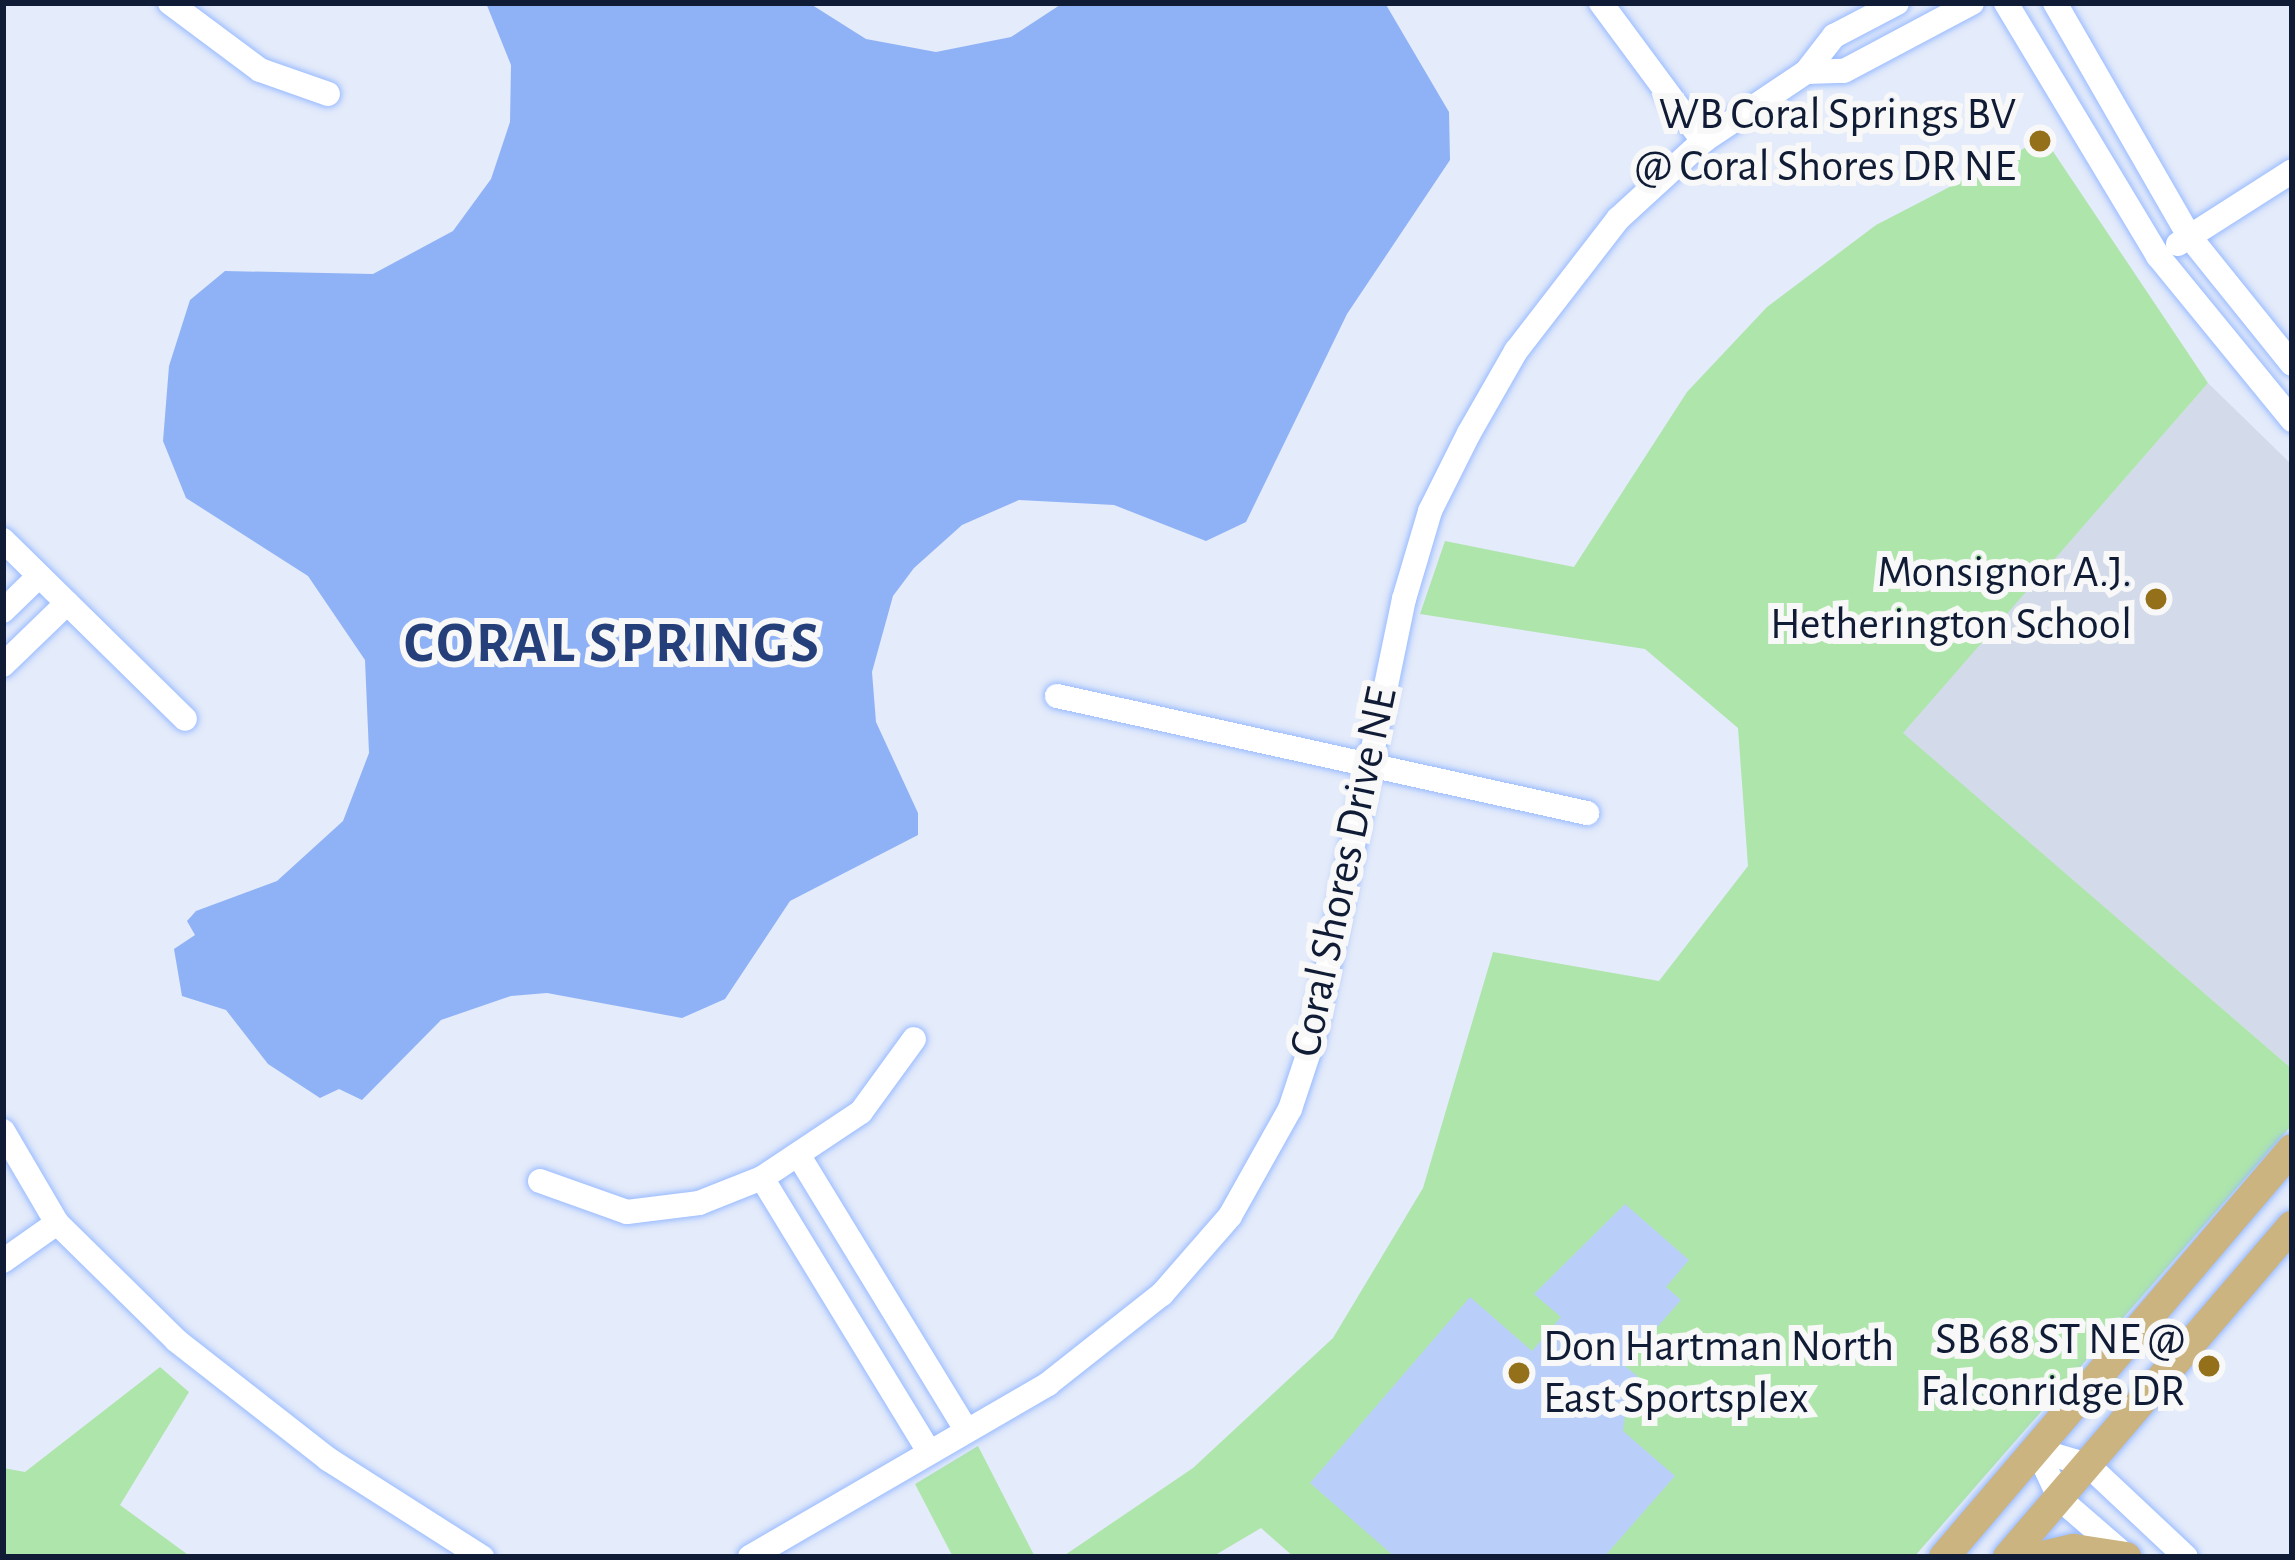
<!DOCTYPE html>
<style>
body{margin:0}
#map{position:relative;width:2295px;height:1560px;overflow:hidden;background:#e4ebfa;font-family:"Alegreya Sans",sans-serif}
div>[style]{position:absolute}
.built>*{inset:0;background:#d3dbea}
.green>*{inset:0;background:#aee5ab}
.water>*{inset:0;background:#8fb2f7}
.building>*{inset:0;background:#b9cffa}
.roads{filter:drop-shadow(0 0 3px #9bf) drop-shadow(0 0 3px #9bf)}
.minor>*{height:24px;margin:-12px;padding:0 12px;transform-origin:12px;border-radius:12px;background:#fff}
.major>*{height:30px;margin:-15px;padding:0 15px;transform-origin:15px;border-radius:15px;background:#cbb480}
.dots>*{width:33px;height:33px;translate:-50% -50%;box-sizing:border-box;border:6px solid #f8f8f8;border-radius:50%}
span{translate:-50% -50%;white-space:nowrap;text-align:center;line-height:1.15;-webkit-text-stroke:12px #f8f8f8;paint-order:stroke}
.poi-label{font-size:45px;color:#101c35}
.right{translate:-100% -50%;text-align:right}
.left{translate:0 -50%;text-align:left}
.street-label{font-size:45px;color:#101c35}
.district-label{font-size:57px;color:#243f79;font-weight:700;letter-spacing:3px}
.frame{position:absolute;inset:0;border:6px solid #101c35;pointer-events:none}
</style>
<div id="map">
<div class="built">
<i style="clip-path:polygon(2208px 383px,2292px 465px,2292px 1069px,1902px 733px)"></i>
</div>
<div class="green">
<i style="clip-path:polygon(2044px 138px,2208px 383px,1903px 733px,2292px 1069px,2292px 1125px,1914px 1557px,1294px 1557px,1261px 1528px,1212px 1557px,1062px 1557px,1193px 1468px,1333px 1338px,1423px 1188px,1493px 952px,1659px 981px,1748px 866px,1738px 728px,1645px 649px,1420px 614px,1445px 541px,1574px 567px,1687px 392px,1767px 307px,1876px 225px)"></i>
<i style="clip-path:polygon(160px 1367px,189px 1392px,120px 1505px,191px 1557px,3px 1557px,3px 1468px,25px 1472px)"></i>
<i style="clip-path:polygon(978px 1446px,1035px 1557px,953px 1557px,915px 1484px)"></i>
</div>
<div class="water">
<i style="clip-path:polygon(486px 3px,809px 3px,866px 39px,936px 52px,1011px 37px,1063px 3px,1385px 3px,1449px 112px,1450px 160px,1347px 314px,1246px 522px,1206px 541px,1114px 505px,1019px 500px,962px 525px,914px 568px,893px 596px,872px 672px,876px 722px,918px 813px,918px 835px,790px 901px,725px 999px,682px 1018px,547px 993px,511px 996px,441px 1020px,362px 1100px,339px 1089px,320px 1098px,268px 1064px,226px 1010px,182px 996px,174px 949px,195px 935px,187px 921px,196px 911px,277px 881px,343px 821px,369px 753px,365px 660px,308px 576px,186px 498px,163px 441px,169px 366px,190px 300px,225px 271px,373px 274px,453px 231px,491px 179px,510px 122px,511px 65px)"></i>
</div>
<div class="building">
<i style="clip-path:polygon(1625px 1204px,1689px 1260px,1666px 1287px,1681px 1300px,1624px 1365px,1643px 1381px,1627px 1400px,1623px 1431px,1675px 1476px,1604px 1557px,1395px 1557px,1310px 1483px,1470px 1297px,1532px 1351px,1561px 1317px,1534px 1294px)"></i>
</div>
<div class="roads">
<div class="minor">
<i style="left:170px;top:3px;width:112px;rotate:36.7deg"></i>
<i style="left:260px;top:70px;width:72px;rotate:19.4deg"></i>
<i style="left:1601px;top:3px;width:172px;rotate:53.5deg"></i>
<i style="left:2006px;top:3px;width:295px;rotate:59deg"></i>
<i style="left:2158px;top:256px;width:212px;rotate:50.7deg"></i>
<i style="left:2055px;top:3px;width:269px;rotate:60.1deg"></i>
<i style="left:2189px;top:236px;width:164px;rotate:51.2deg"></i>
<i style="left:1806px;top:72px;width:38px;rotate:-2deg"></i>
<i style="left:1844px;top:71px;width:145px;rotate:-28deg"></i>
<i style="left:2178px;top:244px;width:135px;rotate:-32.6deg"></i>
<i style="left:3px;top:540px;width:255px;rotate:44.5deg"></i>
<i style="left:3px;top:611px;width:50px;rotate:-44.2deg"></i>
<i style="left:3px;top:665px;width:89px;rotate:-44.1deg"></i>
<i style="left:1057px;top:696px;width:543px;rotate:12.45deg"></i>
<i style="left:3px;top:1131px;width:107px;rotate:59.6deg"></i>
<i style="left:57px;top:1223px;width:168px;rotate:44.5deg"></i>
<i style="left:177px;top:1341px;width:192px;rotate:38deg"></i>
<i style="left:328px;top:1459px;width:183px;rotate:32.5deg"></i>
<i style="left:799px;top:1156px;width:321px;rotate:58.6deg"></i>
<i style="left:762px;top:1178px;width:321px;rotate:58.6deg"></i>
<i style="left:540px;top:1181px;width:92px;rotate:19.6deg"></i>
<i style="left:627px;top:1212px;width:73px;rotate:-7.1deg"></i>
<i style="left:699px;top:1203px;width:68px;rotate:-21.6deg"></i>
<i style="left:762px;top:1178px;width:119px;rotate:-33.7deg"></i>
<i style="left:861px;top:1112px;width:90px;rotate:-54deg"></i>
<i style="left:3px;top:1261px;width:66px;rotate:-35.1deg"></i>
<i style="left:2037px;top:1450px;width:53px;rotate:16.4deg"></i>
<i style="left:2088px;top:1465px;width:134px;rotate:43.2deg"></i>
<i style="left:2037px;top:1450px;width:54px;rotate:64.9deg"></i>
<i style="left:2060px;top:1499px;width:89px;rotate:40.9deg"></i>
<i style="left:750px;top:1557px;width:345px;rotate:-30.1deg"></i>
<i style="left:1048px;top:1384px;width:145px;rotate:-38.3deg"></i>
<i style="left:1162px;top:1294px;width:103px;rotate:-48.9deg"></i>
<i style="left:1230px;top:1216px;width:123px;rotate:-60.7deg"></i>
<i style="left:1290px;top:1109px;width:70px;rotate:-71.6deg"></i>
<i style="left:1312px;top:1043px;width:453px;rotate:-78.3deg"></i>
<i style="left:1404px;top:599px;width:92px;rotate:-73.5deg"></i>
<i style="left:1430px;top:511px;width:87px;rotate:-63.4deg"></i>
<i style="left:1469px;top:433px;width:95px;rotate:-60.2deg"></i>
<i style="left:1516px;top:351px;width:167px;rotate:-52.3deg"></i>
<i style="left:1618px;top:219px;width:115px;rotate:-42.5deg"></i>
<i style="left:1703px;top:141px;width:124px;rotate:-33.8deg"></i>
<i style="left:1806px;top:72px;width:46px;rotate:-52.1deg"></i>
<i style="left:1834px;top:36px;width:71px;rotate:-27.6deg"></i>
</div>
<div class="major">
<i style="left:1944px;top:1557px;width:536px;rotate:-49.54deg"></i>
<i style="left:2008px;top:1557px;width:436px;rotate:-49.4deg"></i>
<i style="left:2038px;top:1557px;width:37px;rotate:-13deg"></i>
<i style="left:2074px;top:1549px;width:53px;rotate:8.7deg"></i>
</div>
</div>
<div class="dots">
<i style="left:2040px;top:141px;background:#95701a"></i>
<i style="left:2156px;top:599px;background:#95701a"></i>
<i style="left:2209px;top:1366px;background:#95701a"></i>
<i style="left:1519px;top:1373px;background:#95701a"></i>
</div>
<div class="poi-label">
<span class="right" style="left:2016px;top:141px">WB Coral Springs BV<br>@ Coral Shores DR NE</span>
<span class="right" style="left:2132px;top:599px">Monsignor A.J.<br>Hetherington School</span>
<span class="right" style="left:2185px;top:1366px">SB 68 ST NE @<br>Falconridge DR</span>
<span class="left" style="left:1543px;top:1373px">Don Hartman North<br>East Sportsplex</span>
</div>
<div class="street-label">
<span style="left:1344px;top:872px;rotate:-78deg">Coral Shores Drive NE</span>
</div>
<div class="district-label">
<span style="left:613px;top:644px">CORAL SPRINGS</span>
</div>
<div class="frame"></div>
</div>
